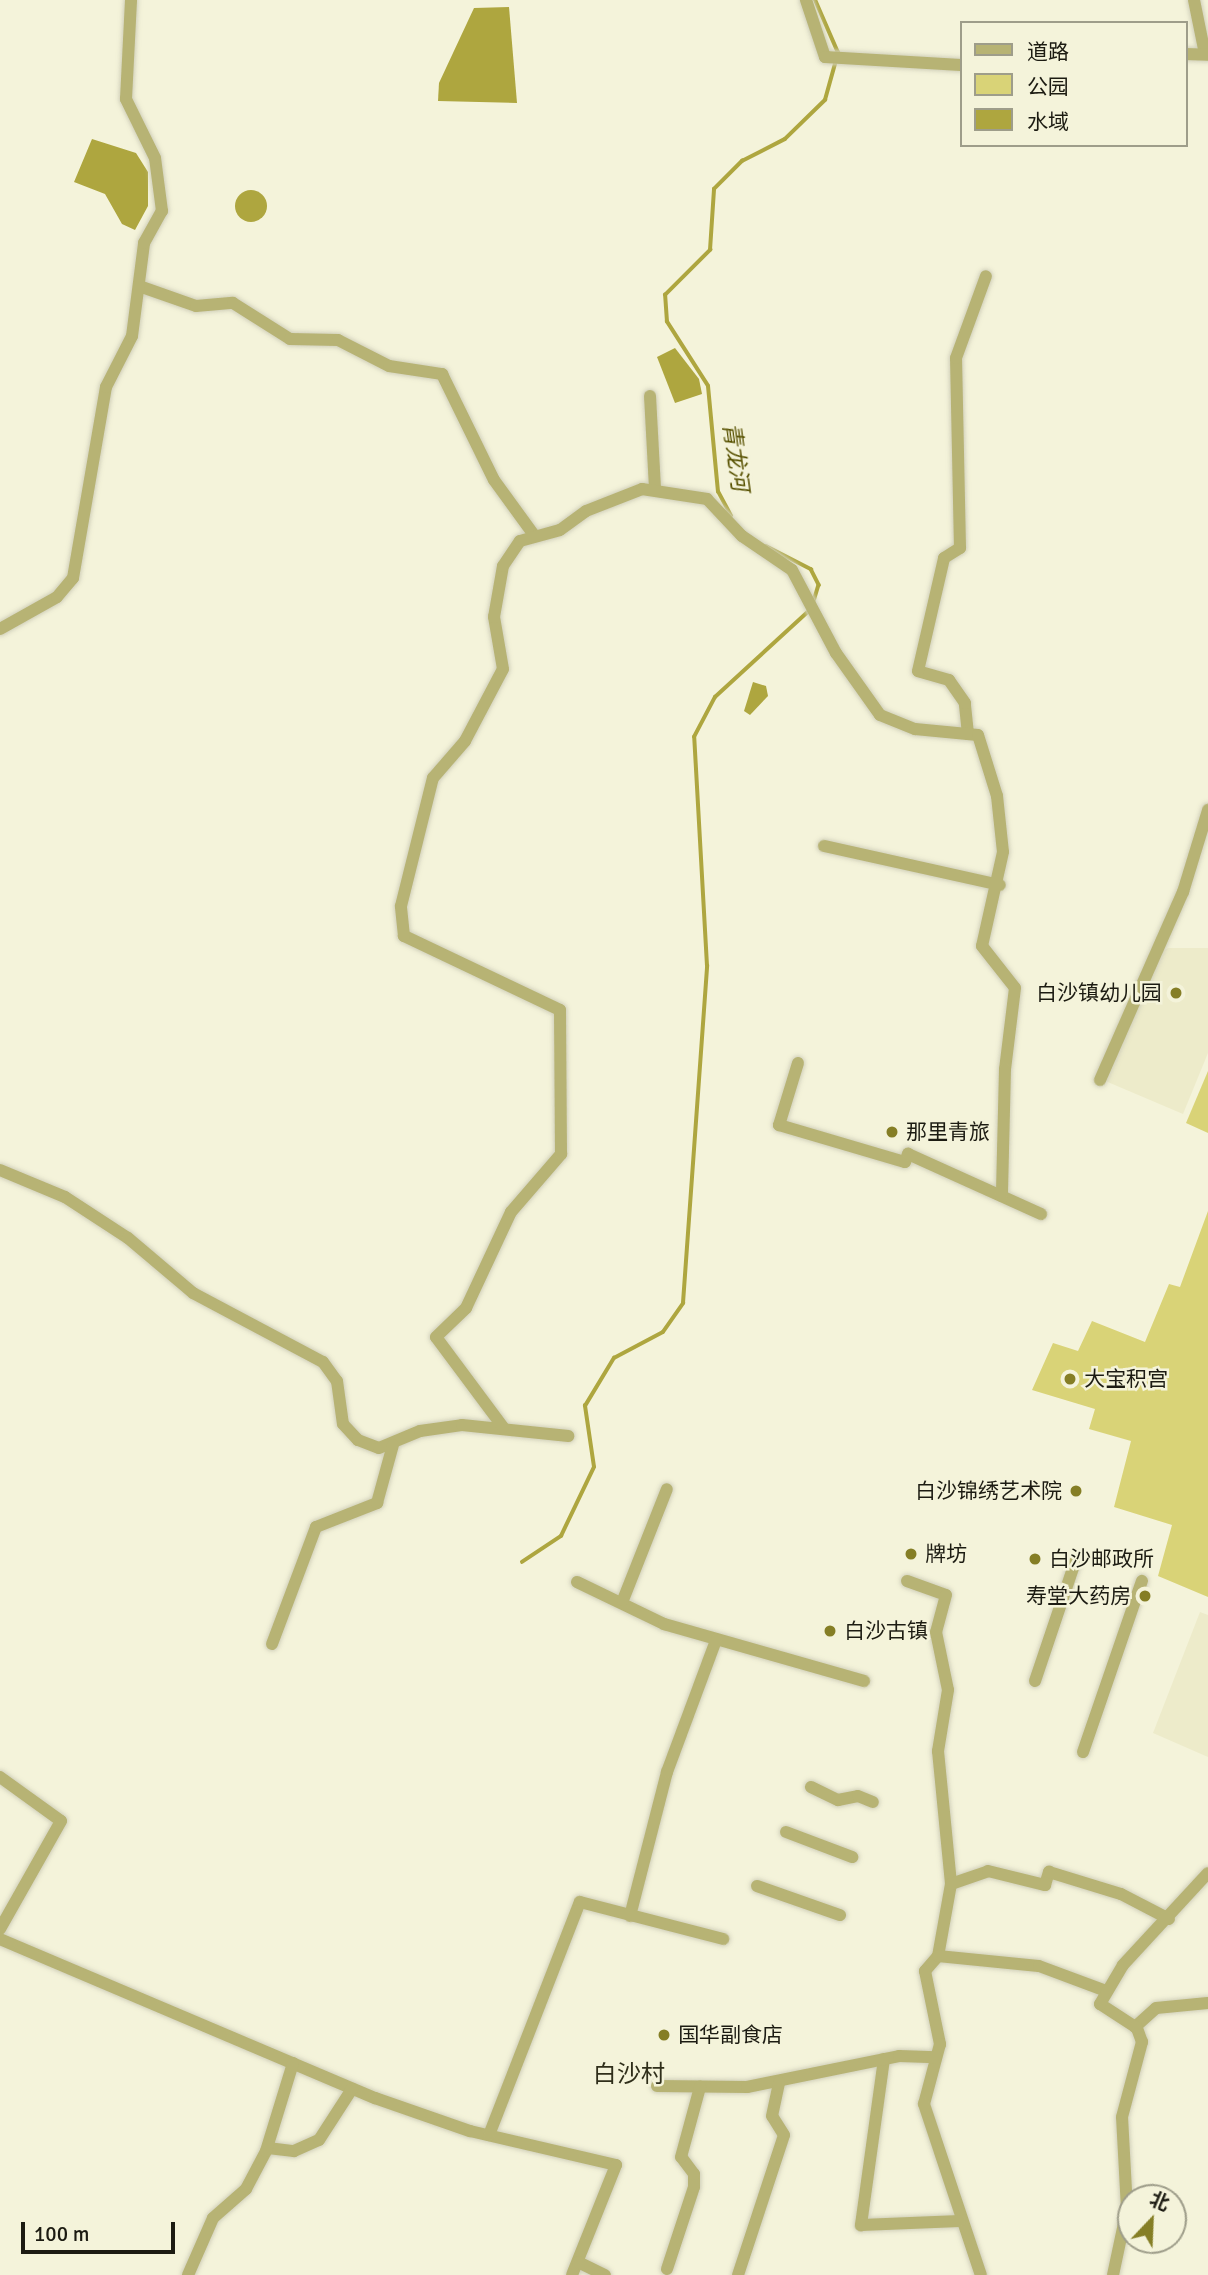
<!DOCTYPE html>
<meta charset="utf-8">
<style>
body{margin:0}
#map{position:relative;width:1208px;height:2275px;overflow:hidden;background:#f4f3da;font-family:Signika,"Noto Sans SC",sans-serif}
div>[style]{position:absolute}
.built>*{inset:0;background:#edebca}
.green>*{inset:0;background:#d9d377}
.water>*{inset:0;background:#aea63f}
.round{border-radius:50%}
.stream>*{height:3.5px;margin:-1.75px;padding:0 1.75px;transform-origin:1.75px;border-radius:1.75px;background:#aea63f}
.roads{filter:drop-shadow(0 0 2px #d1d0ba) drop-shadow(0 0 2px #d1d0ba)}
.street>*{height:12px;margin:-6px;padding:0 6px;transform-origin:6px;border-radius:6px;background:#b7b374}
.dots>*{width:19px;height:19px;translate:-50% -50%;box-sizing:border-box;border:4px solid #f4f3da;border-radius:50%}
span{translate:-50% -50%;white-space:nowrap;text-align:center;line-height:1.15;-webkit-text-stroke:5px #f4f3da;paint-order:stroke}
.poi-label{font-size:21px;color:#1c1b12}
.right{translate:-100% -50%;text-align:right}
.left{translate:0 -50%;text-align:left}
.water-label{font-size:23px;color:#575100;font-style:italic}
.quarter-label{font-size:24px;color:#2f2e1a}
.legend{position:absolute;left:960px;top:21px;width:228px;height:126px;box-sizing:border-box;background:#f4f3da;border:2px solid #9e9d8a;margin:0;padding:9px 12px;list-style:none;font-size:21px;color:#1c1b12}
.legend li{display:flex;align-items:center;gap:14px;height:35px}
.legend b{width:35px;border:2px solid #9e9d8a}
.north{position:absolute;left:1117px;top:2184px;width:70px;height:70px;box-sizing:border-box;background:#f4f3da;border:2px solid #9e9d8a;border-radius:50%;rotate:23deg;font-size:19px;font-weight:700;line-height:28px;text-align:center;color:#1c1b12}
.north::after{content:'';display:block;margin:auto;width:24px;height:32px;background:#857e25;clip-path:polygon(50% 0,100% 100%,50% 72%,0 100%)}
.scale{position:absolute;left:21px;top:2222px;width:154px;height:32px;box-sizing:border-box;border:4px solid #1c1b12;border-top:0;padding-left:9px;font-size:21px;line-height:24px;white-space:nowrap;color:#1c1b12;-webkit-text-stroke:5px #f4f3da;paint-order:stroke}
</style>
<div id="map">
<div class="built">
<i style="clip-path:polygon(1168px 948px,1208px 948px,1208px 1053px,1183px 1114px,1103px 1080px,1159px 954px)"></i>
<i style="clip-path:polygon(1200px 1612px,1208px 1615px,1208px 1757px,1153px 1733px)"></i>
</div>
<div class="green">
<i style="clip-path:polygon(1208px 1071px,1208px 1133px,1186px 1123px)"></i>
<i style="clip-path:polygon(1208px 1211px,1208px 1597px,1158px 1576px,1172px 1525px,1114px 1507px,1131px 1441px,1089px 1429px,1095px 1409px,1032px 1390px,1053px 1343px,1078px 1351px,1092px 1321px,1145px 1342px,1169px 1284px,1180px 1287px)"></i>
</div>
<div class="water">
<i style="clip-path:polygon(509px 7px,517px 103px,438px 101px,439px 83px,474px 8px)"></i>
<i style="clip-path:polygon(92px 139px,136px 153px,148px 172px,148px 206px,135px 230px,122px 224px,105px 194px,74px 182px)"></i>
<i class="round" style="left:235px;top:190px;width:32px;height:32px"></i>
<i style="clip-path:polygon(675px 348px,699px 379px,702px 394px,675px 403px,657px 357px)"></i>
<i style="clip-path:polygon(753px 682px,766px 686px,768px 696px,750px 715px,744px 711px)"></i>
</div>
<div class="stream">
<i style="left:731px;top:516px;width:27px;rotate:-118deg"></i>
<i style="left:718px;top:492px;width:106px;rotate:-95.4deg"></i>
<i style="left:708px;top:386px;width:76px;rotate:-122.6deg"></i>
<i style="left:667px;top:322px;width:27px;rotate:-94deg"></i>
<i style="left:665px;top:295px;width:64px;rotate:-45deg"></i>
<i style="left:710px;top:250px;width:61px;rotate:-86.2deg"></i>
<i style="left:714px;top:189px;width:40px;rotate:-45deg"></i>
<i style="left:742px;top:161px;width:48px;rotate:-27.1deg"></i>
<i style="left:785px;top:139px;width:56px;rotate:-44.3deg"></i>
<i style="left:825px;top:100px;width:49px;rotate:-74.5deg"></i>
<i style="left:838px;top:53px;width:58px;rotate:-113.5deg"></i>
<i style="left:766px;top:546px;width:51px;rotate:27.1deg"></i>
<i style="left:811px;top:569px;width:18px;rotate:63deg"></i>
<i style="left:819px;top:585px;width:21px;rotate:107deg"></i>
<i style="left:522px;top:1562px;width:47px;rotate:-33.7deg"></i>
<i style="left:561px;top:1536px;width:76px;rotate:-64.4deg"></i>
<i style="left:594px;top:1467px;width:62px;rotate:-98.4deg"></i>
<i style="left:585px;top:1406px;width:56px;rotate:-58.9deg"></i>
<i style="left:614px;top:1358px;width:55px;rotate:-28deg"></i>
<i style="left:663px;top:1332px;width:35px;rotate:-55deg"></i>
<i style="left:683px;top:1303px;width:338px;rotate:-85.9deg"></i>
<i style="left:707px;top:966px;width:229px;rotate:-93.2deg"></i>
<i style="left:694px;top:737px;width:45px;rotate:-62.3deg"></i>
<i style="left:715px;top:697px;width:127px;rotate:-42.5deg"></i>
</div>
<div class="roads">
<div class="street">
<i style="left:806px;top:0;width:60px;rotate:71.6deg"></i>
<i style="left:825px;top:57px;width:136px;rotate:3.4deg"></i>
<i style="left:1194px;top:0;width:55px;rotate:78.5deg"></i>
<i style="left:1185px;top:54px;width:23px;rotate:2deg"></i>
<i style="left:139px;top:286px;width:60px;rotate:19.3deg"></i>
<i style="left:196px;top:306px;width:37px;rotate:-5deg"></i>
<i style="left:233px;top:303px;width:67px;rotate:32.3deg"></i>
<i style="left:290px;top:339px;width:48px;rotate:1.2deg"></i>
<i style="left:338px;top:340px;width:57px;rotate:27deg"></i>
<i style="left:389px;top:366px;width:54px;rotate:8.6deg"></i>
<i style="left:442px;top:374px;width:118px;rotate:63.9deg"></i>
<i style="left:494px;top:480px;width:68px;rotate:54deg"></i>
<i style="left:650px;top:396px;width:93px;rotate:86.9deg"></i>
<i style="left:0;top:629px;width:65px;rotate:-29.3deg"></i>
<i style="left:57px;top:597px;width:25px;rotate:-50deg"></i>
<i style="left:73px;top:578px;width:194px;rotate:-80.2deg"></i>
<i style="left:106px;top:387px;width:57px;rotate:-63deg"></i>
<i style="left:132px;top:336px;width:94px;rotate:-82.6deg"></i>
<i style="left:144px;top:243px;width:37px;rotate:-61deg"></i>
<i style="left:162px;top:211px;width:53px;rotate:-97.5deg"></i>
<i style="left:155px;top:158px;width:66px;rotate:-116.2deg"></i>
<i style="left:126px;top:99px;width:99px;rotate:-87.1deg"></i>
<i style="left:968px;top:734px;width:31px;rotate:-96deg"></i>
<i style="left:965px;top:703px;width:28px;rotate:-125deg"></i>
<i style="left:949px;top:680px;width:32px;rotate:-164deg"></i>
<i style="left:918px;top:671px;width:116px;rotate:-77deg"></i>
<i style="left:944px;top:558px;width:19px;rotate:-32deg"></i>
<i style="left:960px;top:548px;width:190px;rotate:-91.2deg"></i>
<i style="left:956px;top:358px;width:87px;rotate:-69.9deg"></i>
<i style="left:824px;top:846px;width:180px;rotate:12.5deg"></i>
<i style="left:798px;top:1063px;width:65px;rotate:107deg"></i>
<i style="left:779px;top:1125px;width:131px;rotate:16.4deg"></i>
<i style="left:905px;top:1162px;width:9px;rotate:-69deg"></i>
<i style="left:908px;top:1154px;width:146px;rotate:24.3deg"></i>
<i style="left:1100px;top:1080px;width:206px;rotate:-66.2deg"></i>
<i style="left:1183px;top:892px;width:86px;rotate:-73deg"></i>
<i style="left:0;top:1170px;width:70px;rotate:22.6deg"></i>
<i style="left:65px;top:1197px;width:75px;rotate:33.1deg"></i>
<i style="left:128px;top:1238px;width:85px;rotate:40.2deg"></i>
<i style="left:193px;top:1293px;width:147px;rotate:28deg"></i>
<i style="left:323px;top:1362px;width:24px;rotate:54deg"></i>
<i style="left:337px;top:1381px;width:43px;rotate:82.1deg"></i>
<i style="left:343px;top:1424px;width:22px;rotate:47deg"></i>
<i style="left:358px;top:1440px;width:22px;rotate:21deg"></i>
<i style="left:379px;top:1448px;width:44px;rotate:-22.5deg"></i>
<i style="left:420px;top:1431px;width:42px;rotate:-8.1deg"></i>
<i style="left:462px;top:1425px;width:107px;rotate:5.9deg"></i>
<i style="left:503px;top:1427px;width:112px;rotate:-126.7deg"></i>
<i style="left:436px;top:1337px;width:42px;rotate:-44deg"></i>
<i style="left:466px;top:1308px;width:106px;rotate:-64.9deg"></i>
<i style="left:511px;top:1212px;width:77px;rotate:-49.2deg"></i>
<i style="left:561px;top:1154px;width:144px;rotate:-90.4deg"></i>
<i style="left:560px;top:1010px;width:173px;rotate:-154.6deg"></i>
<i style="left:404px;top:936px;width:30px;rotate:-96deg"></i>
<i style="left:401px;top:906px;width:132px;rotate:-76deg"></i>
<i style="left:433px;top:778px;width:49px;rotate:-49.1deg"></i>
<i style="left:465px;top:741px;width:81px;rotate:-62.2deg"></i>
<i style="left:503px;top:669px;width:53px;rotate:-99.8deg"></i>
<i style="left:494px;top:617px;width:52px;rotate:-80deg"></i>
<i style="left:503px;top:566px;width:30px;rotate:-56deg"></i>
<i style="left:520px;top:541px;width:41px;rotate:-15.4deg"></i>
<i style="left:560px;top:530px;width:32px;rotate:-36deg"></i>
<i style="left:586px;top:511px;width:60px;rotate:-21.4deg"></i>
<i style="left:642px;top:489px;width:66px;rotate:8.7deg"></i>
<i style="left:707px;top:499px;width:51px;rotate:46.6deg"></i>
<i style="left:742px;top:536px;width:60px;rotate:34.2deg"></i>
<i style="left:792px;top:570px;width:94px;rotate:62.1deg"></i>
<i style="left:836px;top:653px;width:76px;rotate:54.6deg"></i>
<i style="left:880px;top:715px;width:38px;rotate:22deg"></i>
<i style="left:915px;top:729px;width:63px;rotate:5.4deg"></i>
<i style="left:978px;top:735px;width:64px;rotate:72.7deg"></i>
<i style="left:997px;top:796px;width:56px;rotate:83.9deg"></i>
<i style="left:1003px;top:852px;width:96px;rotate:102.6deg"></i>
<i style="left:982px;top:946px;width:53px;rotate:51.8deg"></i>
<i style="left:1015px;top:988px;width:82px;rotate:97deg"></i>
<i style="left:1005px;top:1069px;width:127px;rotate:91.4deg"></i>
<i style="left:907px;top:1581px;width:41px;rotate:19.7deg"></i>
<i style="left:946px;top:1595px;width:38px;rotate:105deg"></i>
<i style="left:936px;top:1632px;width:59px;rotate:78.3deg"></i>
<i style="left:948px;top:1690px;width:62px;rotate:99.3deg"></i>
<i style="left:938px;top:1751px;width:134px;rotate:84.4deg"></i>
<i style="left:951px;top:1884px;width:73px;rotate:100.2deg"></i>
<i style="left:938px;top:1956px;width:20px;rotate:131deg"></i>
<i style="left:925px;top:1971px;width:75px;rotate:78.4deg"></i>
<i style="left:940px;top:2044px;width:62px;rotate:104.9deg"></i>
<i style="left:924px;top:2104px;width:180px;rotate:71.6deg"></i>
<i style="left:577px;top:1582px;width:97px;rotate:25.8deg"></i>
<i style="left:664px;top:1624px;width:208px;rotate:15.9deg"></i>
<i style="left:623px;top:1600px;width:119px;rotate:-68.4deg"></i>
<i style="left:272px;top:1644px;width:125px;rotate:-69.4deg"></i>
<i style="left:316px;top:1527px;width:66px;rotate:-21.5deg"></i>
<i style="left:377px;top:1503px;width:60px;rotate:-74.6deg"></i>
<i style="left:1035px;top:1681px;width:126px;rotate:-71.4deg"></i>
<i style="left:1083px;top:1752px;width:181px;rotate:-71deg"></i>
<i style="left:0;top:1777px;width:75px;rotate:35.8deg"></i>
<i style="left:61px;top:1821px;width:124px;rotate:119.5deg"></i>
<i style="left:811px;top:1787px;width:30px;rotate:26deg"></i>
<i style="left:838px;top:1800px;width:20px;rotate:-11deg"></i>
<i style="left:858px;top:1796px;width:16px;rotate:22deg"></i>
<i style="left:786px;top:1832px;width:71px;rotate:20.7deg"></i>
<i style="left:951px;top:1884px;width:39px;rotate:-19deg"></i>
<i style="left:988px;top:1871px;width:59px;rotate:13.8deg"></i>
<i style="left:1045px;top:1885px;width:14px;rotate:-73deg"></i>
<i style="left:1049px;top:1872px;width:75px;rotate:17deg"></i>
<i style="left:1121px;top:1894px;width:54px;rotate:27.5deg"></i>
<i style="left:757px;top:1886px;width:88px;rotate:19.3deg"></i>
<i style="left:630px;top:1916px;width:149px;rotate:-75.6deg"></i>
<i style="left:667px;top:1772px;width:141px;rotate:-69.6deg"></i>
<i style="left:0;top:1939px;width:407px;rotate:23deg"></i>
<i style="left:375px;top:2098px;width:101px;rotate:19.2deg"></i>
<i style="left:470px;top:2131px;width:150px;rotate:13.1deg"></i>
<i style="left:616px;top:2165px;width:118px;rotate:111.8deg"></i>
<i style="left:938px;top:1956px;width:101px;rotate:5.7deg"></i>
<i style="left:1039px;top:1966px;width:72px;rotate:20.5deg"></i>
<i style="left:1135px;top:2027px;width:28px;rotate:-42deg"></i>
<i style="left:1156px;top:2008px;width:52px;rotate:-5.5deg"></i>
<i style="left:884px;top:2059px;width:168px;rotate:97.9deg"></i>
<i style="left:861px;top:2225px;width:99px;rotate:-2.3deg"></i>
<i style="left:657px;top:2086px;width:90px;rotate:0.6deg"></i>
<i style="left:747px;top:2087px;width:155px;rotate:-11.5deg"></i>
<i style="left:899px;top:2056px;width:37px;rotate:2deg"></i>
<i style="left:489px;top:2135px;width:250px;rotate:-68.7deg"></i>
<i style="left:580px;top:1902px;width:148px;rotate:14.5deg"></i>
<i style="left:268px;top:2148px;width:26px;rotate:7deg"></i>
<i style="left:294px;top:2151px;width:27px;rotate:-24deg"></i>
<i style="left:319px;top:2140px;width:61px;rotate:-57.1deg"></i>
<i style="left:578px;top:2262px;width:30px;rotate:26deg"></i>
<i style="left:667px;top:2269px;width:86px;rotate:-71.8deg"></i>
<i style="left:694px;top:2187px;width:13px;rotate:-90deg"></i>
<i style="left:694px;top:2174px;width:21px;rotate:-127deg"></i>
<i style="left:681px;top:2157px;width:73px;rotate:-74.8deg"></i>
<i style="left:188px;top:2275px;width:62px;rotate:-66.3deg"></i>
<i style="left:213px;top:2218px;width:44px;rotate:-41.3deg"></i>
<i style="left:246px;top:2189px;width:43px;rotate:-62.2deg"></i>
<i style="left:266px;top:2151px;width:92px;rotate:-72.9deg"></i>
<i style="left:738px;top:2275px;width:147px;rotate:-71.8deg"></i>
<i style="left:784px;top:2135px;width:22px;rotate:-122deg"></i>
<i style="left:772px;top:2116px;width:34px;rotate:-78deg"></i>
<i style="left:1113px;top:2275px;width:67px;rotate:-78deg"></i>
<i style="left:1127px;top:2209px;width:92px;rotate:-93.1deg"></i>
<i style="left:1122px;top:2117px;width:78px;rotate:-75.1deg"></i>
<i style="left:1142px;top:2042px;width:15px;rotate:-110deg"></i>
<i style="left:1137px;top:2028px;width:44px;rotate:-147deg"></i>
<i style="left:1100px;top:2004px;width:45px;rotate:-59.5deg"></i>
<i style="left:1123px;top:1965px;width:125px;rotate:-47.3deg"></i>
</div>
</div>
<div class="dots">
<i style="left:1176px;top:993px;background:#857e25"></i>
<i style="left:892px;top:1132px;background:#857e25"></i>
<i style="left:1070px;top:1379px;background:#857e25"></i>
<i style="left:1076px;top:1491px;background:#857e25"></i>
<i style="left:911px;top:1554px;background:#857e25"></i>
<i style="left:1035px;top:1559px;background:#857e25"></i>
<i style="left:1145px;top:1596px;background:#857e25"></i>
<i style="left:830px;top:1631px;background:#857e25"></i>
<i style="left:664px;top:2035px;background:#857e25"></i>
</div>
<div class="poi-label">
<span class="right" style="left:1162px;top:993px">白沙镇幼儿园</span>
<span class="left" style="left:906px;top:1132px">那里青旅</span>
<span class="left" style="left:1084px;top:1379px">大宝积宫</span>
<span class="right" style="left:1062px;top:1491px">白沙锦绣艺术院</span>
<span class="left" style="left:925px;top:1554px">牌坊</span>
<span class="left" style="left:1049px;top:1559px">白沙邮政所</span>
<span class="right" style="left:1131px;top:1596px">寿堂大药房</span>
<span class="left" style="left:844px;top:1631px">白沙古镇</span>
<span class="left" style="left:678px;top:2035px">国华副食店</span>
</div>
<div class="water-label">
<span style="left:735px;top:457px;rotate:82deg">青龙河</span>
</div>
<div class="quarter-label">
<span style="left:629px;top:2075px">白沙村</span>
</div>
<ul class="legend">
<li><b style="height:9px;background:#b7b374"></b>道路</li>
<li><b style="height:19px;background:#d9d377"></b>公园</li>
<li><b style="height:19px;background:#aea63f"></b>水域</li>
</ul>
<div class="north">北</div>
<div class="scale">100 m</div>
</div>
